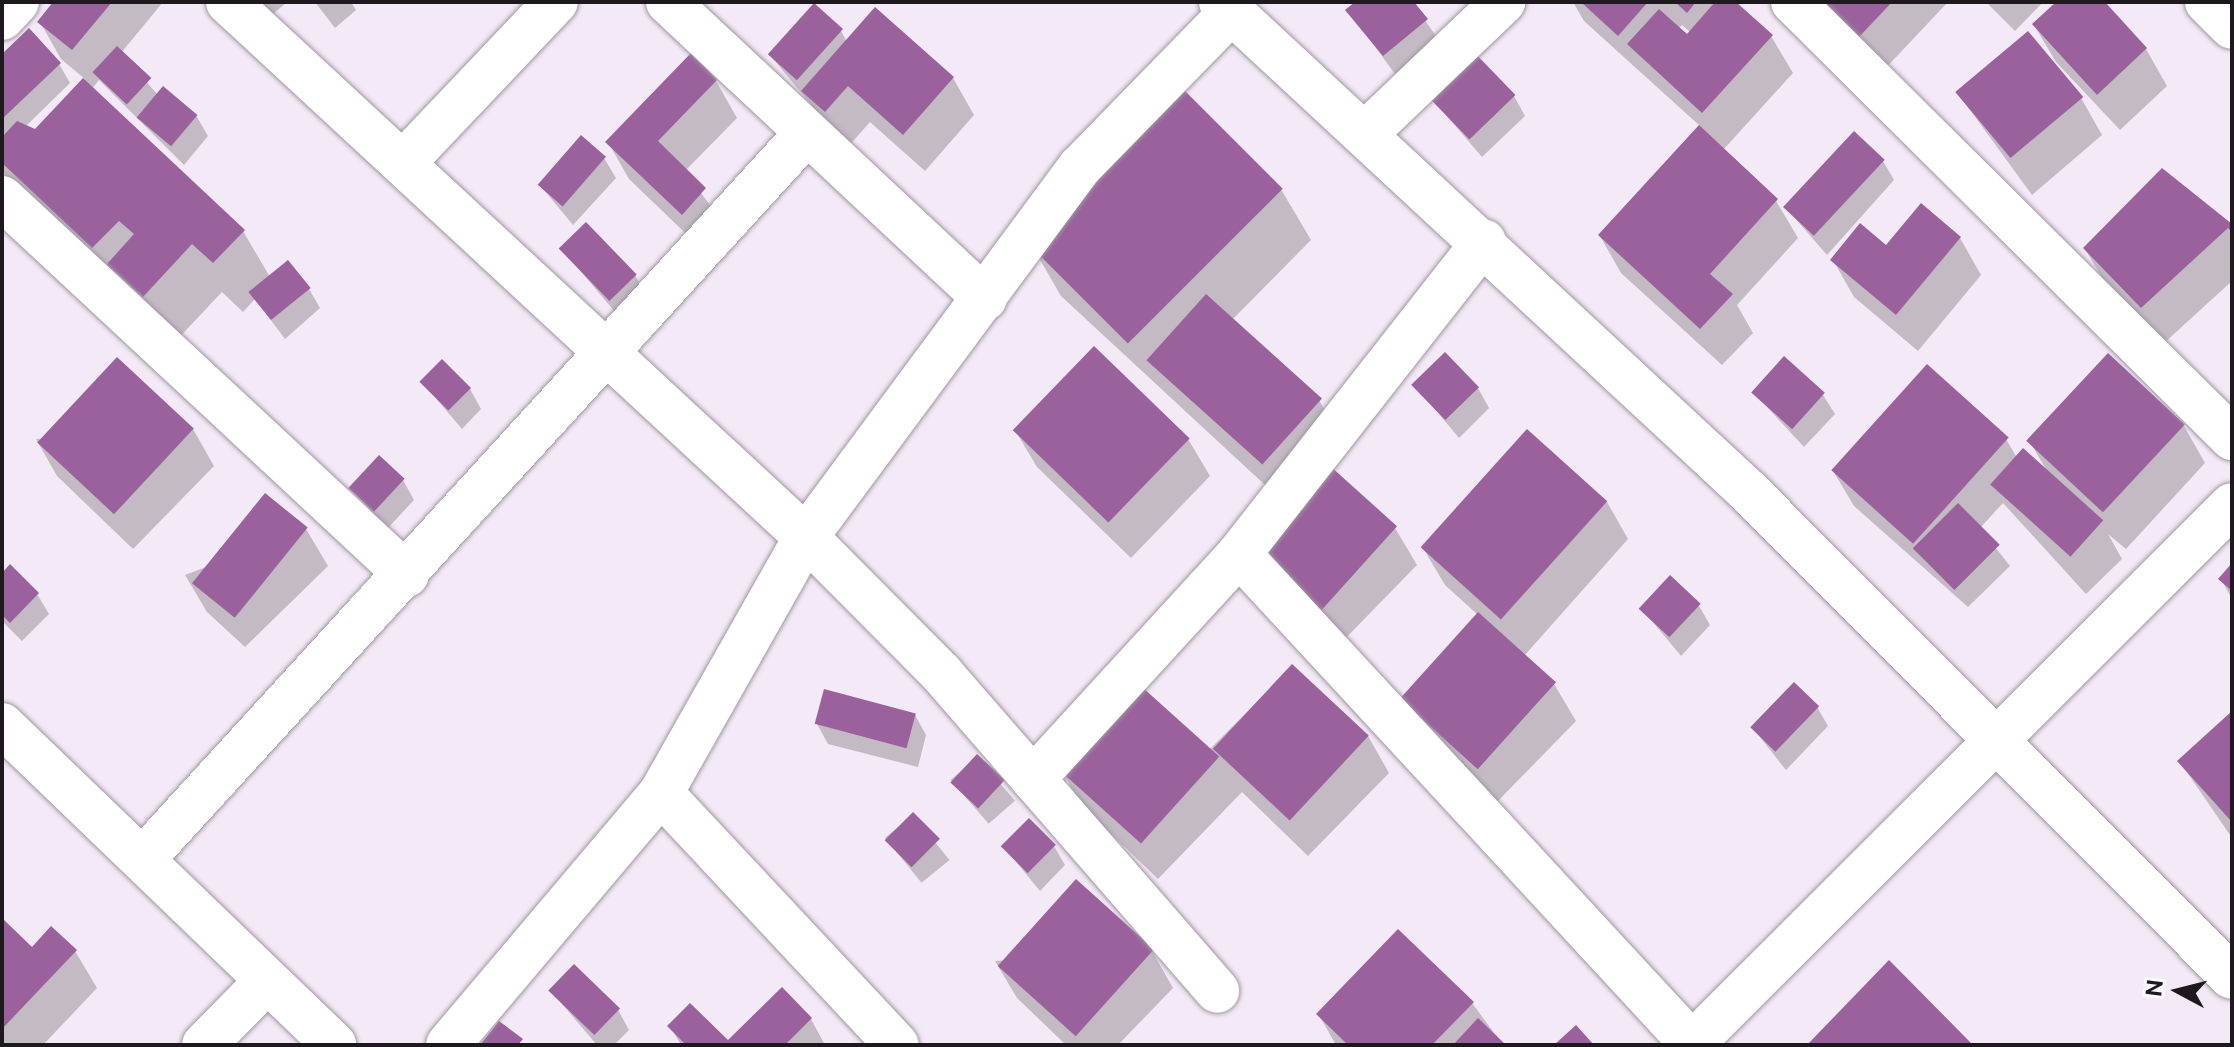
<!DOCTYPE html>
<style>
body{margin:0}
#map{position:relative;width:2234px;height:1047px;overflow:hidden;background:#f4e9f6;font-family:"Public Sans",sans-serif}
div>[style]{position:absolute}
.shadow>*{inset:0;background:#0003;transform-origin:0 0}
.building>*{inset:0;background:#9a619d;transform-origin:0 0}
.roads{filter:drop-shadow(0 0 2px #a096a2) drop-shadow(0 0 2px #a096a2)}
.street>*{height:44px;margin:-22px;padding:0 22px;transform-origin:22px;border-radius:22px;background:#fff}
span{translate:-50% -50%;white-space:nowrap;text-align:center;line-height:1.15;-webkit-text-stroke:6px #fdf9fe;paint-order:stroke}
.frame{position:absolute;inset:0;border:4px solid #1d191e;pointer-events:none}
.north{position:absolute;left:2138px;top:951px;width:80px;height:80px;-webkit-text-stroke:6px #fdf9fe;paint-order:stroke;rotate:277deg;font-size:22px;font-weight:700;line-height:32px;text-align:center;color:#1d191e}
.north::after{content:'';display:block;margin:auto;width:28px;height:36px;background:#1d191e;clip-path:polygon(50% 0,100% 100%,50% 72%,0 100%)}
</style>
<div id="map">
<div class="shadow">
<i style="clip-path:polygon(56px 2px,163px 2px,121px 53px,158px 95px,163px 89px,197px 117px,208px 136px,184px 165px,99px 80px,92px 89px,243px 231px,270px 277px,309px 289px,320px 308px,285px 339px,255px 299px,243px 312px,222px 292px,172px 345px,20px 201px,2px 169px,2px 57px,59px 64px,70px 83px,25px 127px,35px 132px,85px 79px,61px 59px,40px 22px)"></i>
<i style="clip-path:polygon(262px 2px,287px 2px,273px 14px)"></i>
<i style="clip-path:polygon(315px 2px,351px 2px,356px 10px,335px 28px)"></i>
<i style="clip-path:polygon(1358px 2px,1412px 2px,1438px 39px,1395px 74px,1348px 10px)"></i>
<i style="clip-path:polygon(evenodd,1573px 2px,1732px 2px,1771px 36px,1793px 73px,1723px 150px,1776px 201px,1798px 238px,1737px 305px,1753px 333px,1722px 365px,1621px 273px,1600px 236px,1700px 126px,1584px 21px,1573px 2px,1682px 25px,1690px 32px,1687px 36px,1678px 29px,1682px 25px)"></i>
<i style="clip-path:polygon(1821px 2px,1948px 2px,1881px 73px)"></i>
<i style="clip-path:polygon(1986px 2px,2043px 2px,2015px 31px)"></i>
<i style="clip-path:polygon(2058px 2px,2102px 2px,2146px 49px,2167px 86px,2120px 130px,2056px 62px,2034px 25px)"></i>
<i style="clip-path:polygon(841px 31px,847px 42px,953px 78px,974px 115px,925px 171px,870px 122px,847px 148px,769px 54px)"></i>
<i style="clip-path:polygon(716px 81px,737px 118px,685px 171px,726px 227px,704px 251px,629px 179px,608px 142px)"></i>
<i style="clip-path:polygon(1183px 92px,1282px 191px,1311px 240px,1232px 320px,1319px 400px,1341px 438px,1320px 460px,1395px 528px,1417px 565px,1336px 648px,1260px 575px,1279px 498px,1061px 296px,1032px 246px)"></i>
<i style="clip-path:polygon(1957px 92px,2081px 98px,2102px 135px,2032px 195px)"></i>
<i style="clip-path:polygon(1429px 95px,1514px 96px,1525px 116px,1482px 157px)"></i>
<i style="clip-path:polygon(604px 158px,616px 178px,573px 225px,539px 184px)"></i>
<i style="clip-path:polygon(1883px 161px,1894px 180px,1827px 255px,1787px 209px)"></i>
<i style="clip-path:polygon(2162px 171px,2232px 227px,2232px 281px,2163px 344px,2107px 286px,2085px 249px)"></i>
<i style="clip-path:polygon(1960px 238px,1981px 275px,1918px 351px,1854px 297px,1833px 260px)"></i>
<i style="clip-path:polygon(561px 248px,635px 275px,646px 295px,621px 319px)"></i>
<i style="clip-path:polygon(422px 382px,470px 389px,481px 409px,462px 429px)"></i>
<i style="clip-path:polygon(1415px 385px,1478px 388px,1489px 408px,1459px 438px)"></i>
<i style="clip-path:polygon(1753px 392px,1823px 395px,1835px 414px,1804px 447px)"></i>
<i style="clip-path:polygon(2184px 426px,2205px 463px,2126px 549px,2108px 534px,2122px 559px,2086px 594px,2003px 503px,1980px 528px,2010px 566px,1968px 607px,1854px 506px,1832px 469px,2006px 439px,2017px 458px,2047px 471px,2030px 442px)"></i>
<i style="clip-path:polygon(193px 429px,214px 466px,133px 549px,57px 476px,36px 439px)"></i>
<i style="clip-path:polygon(1015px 430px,1188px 439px,1210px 476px,1131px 558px,1037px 467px)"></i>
<i style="clip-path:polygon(403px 480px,414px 500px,386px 530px,351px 487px)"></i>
<i style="clip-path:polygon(1607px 502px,1628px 539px,1524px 656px,1554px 684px,1576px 721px,1495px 804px,1419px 731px,1478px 615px,1445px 585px,1423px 548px)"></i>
<i style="clip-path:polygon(306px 529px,328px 566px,245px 647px,207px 612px,185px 575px)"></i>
<i style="clip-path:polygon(2232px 566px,2232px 599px,2221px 579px)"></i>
<i style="clip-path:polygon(2px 576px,37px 594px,49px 614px,22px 641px,2px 621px)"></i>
<i style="clip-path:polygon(1699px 606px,1710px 625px,1681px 656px,1642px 609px)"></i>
<i style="clip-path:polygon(1292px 667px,1368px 736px,1389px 773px,1308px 856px,1242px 792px,1158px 879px,1082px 806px,1061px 769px,1209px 750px)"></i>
<i style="clip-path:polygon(1817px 707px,1828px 726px,1786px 770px,1752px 727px)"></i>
<i style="clip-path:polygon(2232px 713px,2232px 838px,2180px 762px)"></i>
<i style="clip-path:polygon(915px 715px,926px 735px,918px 767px,828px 744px,817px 724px)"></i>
<i style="left:977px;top:757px;width:58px;height:35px;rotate:49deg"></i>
<i style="left:913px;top:815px;width:58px;height:36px;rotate:51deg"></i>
<i style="clip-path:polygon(1054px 846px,1065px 865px,1040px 891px,1004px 847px)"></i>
<i style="clip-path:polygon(2px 921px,32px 949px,75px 951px,97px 988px,43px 1045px,2px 1045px)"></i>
<i style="clip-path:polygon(1152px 951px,1173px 988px,1118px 1045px,1066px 1045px,1017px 998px,995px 961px)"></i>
<i style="clip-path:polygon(551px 991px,618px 1010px,629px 1030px,614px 1045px,597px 1045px)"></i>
<i style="clip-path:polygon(1472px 1003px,1503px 1045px,1336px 1045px,1319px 1015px)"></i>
<i style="clip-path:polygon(811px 1019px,825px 1045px,681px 1045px,670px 1026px,728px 1043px)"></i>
</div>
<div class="building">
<i style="clip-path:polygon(53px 2px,112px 2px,72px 50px,37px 22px)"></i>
<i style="clip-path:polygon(1355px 2px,1414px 2px,1428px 19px,1383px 56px,1345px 10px)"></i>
<i style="clip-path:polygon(1581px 2px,1648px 2px,1618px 36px)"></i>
<i style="clip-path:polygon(1675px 2px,1696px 2px,1687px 13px)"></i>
<i style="clip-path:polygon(1715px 2px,1736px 2px,1773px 35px,1702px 113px,1627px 44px,1659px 9px,1687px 34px)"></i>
<i style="clip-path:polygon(1822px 2px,1892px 2px,1859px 37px)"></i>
<i style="clip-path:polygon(2056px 2px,2105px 2px,2147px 48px,2097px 95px,2032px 24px)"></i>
<i style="left:814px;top:3px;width:39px;height:69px;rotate:42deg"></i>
<i style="clip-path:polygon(875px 7px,954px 77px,903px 135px,848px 86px,825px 112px,801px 91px)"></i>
<i style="clip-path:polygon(29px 28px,61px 63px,2px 119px,2px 54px)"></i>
<i style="left:2028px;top:31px;width:86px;height:95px;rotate:50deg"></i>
<i style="left:117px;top:46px;width:47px;height:36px;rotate:43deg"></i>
<i style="left:1471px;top:49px;width:64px;height:64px;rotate:46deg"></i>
<i style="clip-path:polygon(691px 53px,717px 80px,658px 141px,706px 188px,682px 215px,605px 142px)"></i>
<i style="clip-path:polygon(83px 78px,245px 230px,213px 263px,192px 244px,143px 297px,107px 264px,134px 234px,119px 221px,92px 248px,2px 163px,2px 137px,17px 121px,35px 129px)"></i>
<i style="left:163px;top:86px;width:45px;height:41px;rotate:40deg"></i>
<i style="left:1183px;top:89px;width:141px;height:219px;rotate:45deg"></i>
<i style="clip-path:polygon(1699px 125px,1778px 199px,1710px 274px,1733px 294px,1700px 329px,1598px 235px)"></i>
<i style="left:1854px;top:131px;width:42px;height:104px;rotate:43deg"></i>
<i style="left:581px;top:135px;width:33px;height:66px;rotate:41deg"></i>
<i style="clip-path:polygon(2162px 168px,2232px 224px,2232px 232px,2228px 228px,2141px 308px,2083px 248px)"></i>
<i style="clip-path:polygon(1921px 203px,1961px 237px,1896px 315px,1830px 260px,1860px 223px,1886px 245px)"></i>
<i style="left:586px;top:222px;width:73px;height:38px;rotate:46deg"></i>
<i style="left:288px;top:260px;width:36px;height:51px;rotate:51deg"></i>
<i style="left:1206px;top:294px;width:156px;height:89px;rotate:42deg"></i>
<i style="left:1094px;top:346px;width:133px;height:117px;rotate:44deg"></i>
<i style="left:1445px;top:352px;width:49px;height:47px;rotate:46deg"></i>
<i style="left:2108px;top:353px;width:105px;height:120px;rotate:43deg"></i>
<i style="left:1784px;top:356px;width:55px;height:49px;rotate:42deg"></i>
<i style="left:117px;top:357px;width:105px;height:117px;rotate:43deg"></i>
<i style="left:442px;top:359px;width:41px;height:32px;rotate:45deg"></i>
<i style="left:1927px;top:364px;width:110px;height:143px;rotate:42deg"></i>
<i style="left:1527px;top:429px;width:108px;height:159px;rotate:42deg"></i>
<i style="left:2023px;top:448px;width:108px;height:49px;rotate:42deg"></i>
<i style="left:379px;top:455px;width:35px;height:45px;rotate:43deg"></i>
<i style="left:1319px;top:456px;width:105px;height:117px;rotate:42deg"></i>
<i style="left:265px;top:493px;width:55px;height:116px;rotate:39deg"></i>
<i style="left:1958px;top:503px;width:59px;height:64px;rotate:45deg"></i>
<i style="clip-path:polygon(2232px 563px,2232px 591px,2218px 579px)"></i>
<i style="clip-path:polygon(10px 564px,39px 593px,10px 623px,2px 615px,2px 573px)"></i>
<i style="left:1670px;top:575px;width:42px;height:46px;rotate:43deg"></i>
<i style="left:1478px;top:612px;width:105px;height:117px;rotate:42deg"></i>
<i style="left:1292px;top:664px;width:105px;height:116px;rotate:43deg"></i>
<i style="left:1794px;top:682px;width:35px;height:63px;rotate:44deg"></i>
<i style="left:1142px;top:687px;width:104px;height:117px;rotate:42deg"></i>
<i style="left:824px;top:689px;width:95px;height:36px;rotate:15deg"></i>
<i style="clip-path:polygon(2232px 711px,2232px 822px,2177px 761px)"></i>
<i style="left:977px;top:754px;width:38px;height:39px;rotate:43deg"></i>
<i style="left:913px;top:812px;width:38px;height:40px;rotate:45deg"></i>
<i style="left:1029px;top:818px;width:38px;height:40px;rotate:45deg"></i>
<i style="left:1076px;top:879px;width:105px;height:117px;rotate:42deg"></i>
<i style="clip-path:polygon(2px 918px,32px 947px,51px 926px,77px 950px,2px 1029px)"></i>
<i style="clip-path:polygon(1398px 929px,1474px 1002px,1432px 1045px,1348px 1045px,1316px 1014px)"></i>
<i style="clip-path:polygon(1889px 960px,1973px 1045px,1807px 1045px)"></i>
<i style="left:574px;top:964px;width:64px;height:37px;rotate:44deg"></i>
<i style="clip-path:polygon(782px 987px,812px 1018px,785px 1045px,686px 1045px,667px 1026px,690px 1003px,728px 1040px)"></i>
<i style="clip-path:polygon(1478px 1018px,1506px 1045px,1453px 1045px)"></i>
<i style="clip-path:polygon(499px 1021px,523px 1039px,518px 1045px,480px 1045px)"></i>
<i style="clip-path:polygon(1576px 1025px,1594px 1045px,1554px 1045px)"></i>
</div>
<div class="roads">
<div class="street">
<i style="left:228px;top:2px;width:788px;rotate:42.79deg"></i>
<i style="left:806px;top:537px;width:192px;rotate:45.2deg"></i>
<i style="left:941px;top:673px;width:421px;rotate:49deg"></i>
<i style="left:668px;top:2px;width:434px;rotate:43.1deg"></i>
<i style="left:1221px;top:2px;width:720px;rotate:42.86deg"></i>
<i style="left:1749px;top:492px;width:684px;rotate:45.12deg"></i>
<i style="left:1793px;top:2px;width:619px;rotate:44.8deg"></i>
<i style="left:2207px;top:2px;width:35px;rotate:45deg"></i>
<i style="left:2px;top:18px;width:22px;rotate:-47deg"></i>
<i style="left:1366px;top:133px;width:190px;rotate:-43.7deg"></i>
<i style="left:403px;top:163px;width:222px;rotate:-46.5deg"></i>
<i style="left:2px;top:198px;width:553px;rotate:42.95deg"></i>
<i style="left:1239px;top:554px;width:667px;rotate:47.25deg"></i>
<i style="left:2px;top:725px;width:461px;rotate:43.9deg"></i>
<i style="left:1033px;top:779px;width:305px;rotate:-47.5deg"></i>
<i style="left:1239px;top:554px;width:397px;rotate:-51.9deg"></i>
<i style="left:661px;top:793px;width:345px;rotate:46.9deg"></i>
<i style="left:143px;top:859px;width:981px;rotate:-47.56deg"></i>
<i style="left:204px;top:1045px;width:87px;rotate:-45.5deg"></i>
<i style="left:448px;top:1045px;width:330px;rotate:-49.8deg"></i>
<i style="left:661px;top:793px;width:294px;rotate:-60.5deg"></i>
<i style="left:806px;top:537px;width:460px;rotate:-53.5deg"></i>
<i style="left:1080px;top:167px;width:216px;rotate:-45.7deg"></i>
<i style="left:1691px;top:1045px;width:764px;rotate:-44.95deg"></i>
</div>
</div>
<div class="frame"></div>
<div class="north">N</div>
</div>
